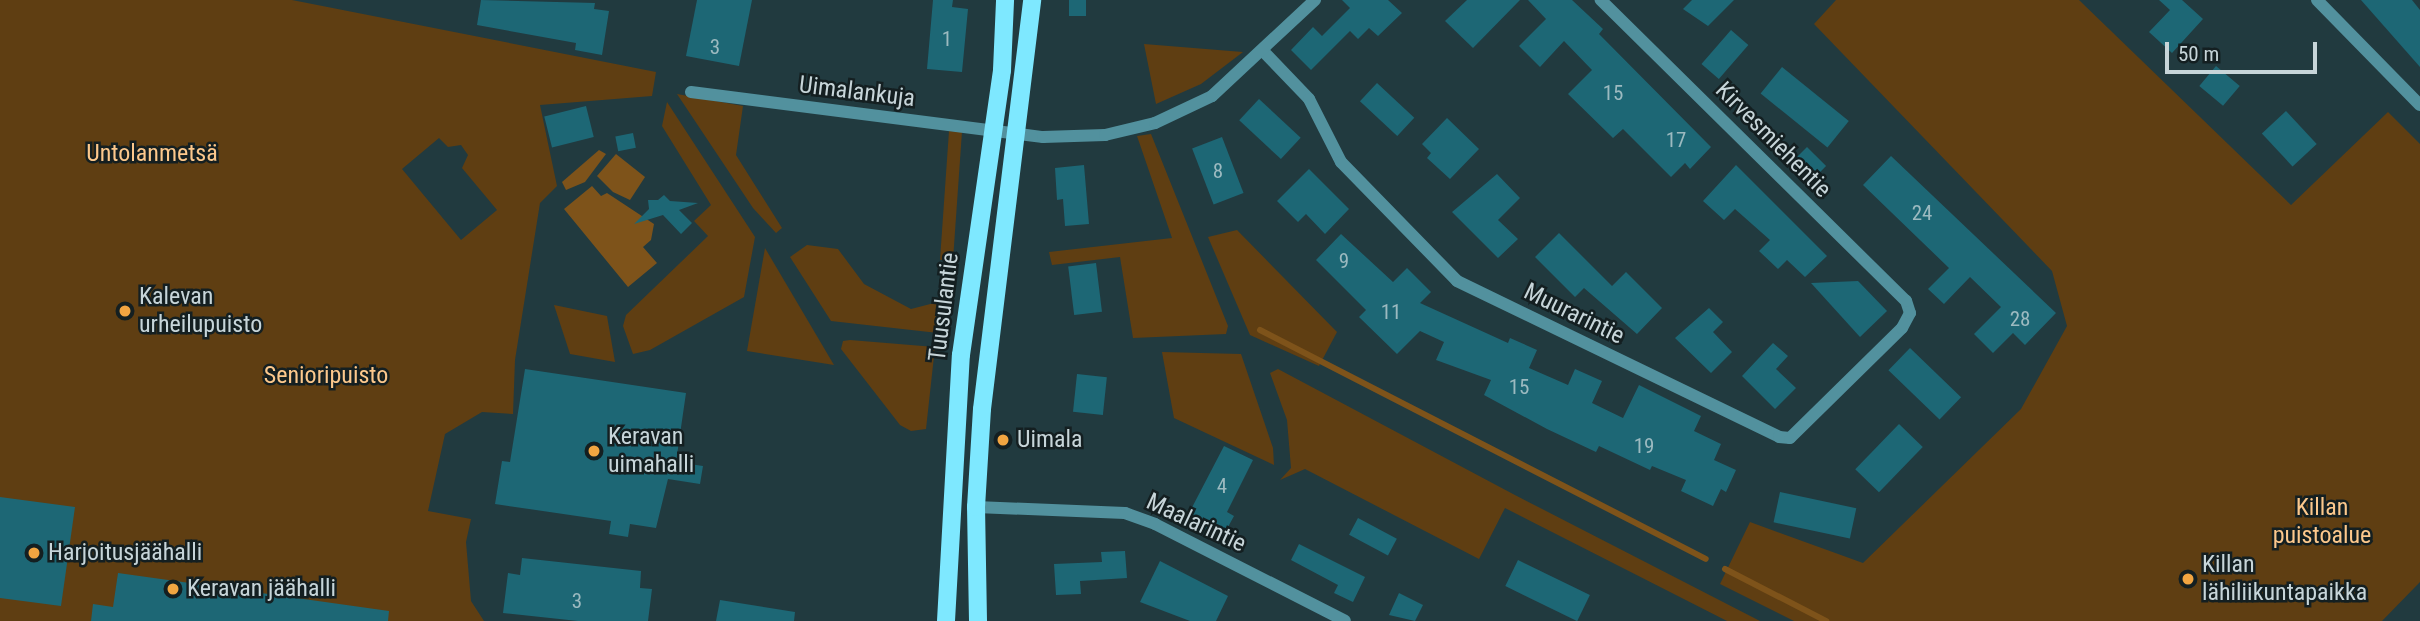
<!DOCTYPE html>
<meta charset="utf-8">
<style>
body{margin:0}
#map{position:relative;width:2420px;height:621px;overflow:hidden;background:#213a3f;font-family:"Roboto Condensed",sans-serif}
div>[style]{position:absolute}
.green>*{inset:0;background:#5f3e12;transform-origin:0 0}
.water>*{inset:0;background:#7e531a}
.stream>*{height:6px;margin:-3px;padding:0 3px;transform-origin:3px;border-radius:3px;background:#7e531a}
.building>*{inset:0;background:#1d6775;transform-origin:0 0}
.minor>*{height:12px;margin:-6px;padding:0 6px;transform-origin:6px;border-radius:6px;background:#52919e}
.major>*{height:18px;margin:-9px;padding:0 9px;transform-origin:9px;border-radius:9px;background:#7ee8ff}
.dots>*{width:19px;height:19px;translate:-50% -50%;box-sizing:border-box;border:4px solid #141f21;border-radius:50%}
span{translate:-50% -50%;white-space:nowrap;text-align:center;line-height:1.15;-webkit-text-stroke:5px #141f21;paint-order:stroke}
.number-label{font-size:21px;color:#9cbac0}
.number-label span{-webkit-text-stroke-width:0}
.street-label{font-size:24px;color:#c7d5d9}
.park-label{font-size:24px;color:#fcc88c}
.poi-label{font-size:24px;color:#c7d5d9}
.left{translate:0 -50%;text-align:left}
.scale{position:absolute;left:2165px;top:42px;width:152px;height:32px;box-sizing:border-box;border:4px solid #c7d5d9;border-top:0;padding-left:9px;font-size:21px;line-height:24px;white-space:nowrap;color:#c7d5d9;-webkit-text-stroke:5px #141f21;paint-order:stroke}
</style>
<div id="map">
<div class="green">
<i style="clip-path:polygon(evenodd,0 0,292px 0,656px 72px,652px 96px,540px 105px,557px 186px,540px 203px,515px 360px,513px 414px,482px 412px,445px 434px,428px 511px,471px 519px,466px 542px,471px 601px,484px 621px,0 621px,0 0,439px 138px,448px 147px,461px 145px,468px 155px,462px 168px,497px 210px,461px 240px,402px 169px,439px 138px)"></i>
<i style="clip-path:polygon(1836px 0,2079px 0,2291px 205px,2388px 112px,2420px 144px,2420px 582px,2382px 621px,1794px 621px,1720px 584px,1750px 522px,1863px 563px,2021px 409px,2067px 326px,2052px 271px,1814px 24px)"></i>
<i style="clip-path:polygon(1144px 44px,1243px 52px,1201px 84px,1156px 104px)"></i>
<i style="clip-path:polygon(677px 94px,743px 106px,736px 155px,782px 228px,776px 233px,753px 208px)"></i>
<i style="clip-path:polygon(667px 102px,755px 237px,744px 297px,650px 350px,633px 354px,623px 326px,626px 315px,708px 236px,694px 221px,711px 205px,662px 126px)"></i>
<i style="left:949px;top:131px;width:13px;height:129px;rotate:4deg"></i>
<i style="clip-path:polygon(1151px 134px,1228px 326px,1226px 334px,1133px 338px,1120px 257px,1052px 265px,1049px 252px,1172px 238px,1137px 136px)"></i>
<i style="clip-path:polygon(1237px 230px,1337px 332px,1319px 366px,1250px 335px,1208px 237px)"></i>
<i style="clip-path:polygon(807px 245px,838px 249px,864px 284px,911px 309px,942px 301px,938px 333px,831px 321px,790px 257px)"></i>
<i style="clip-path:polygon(765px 248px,834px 365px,747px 351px)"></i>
<i style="clip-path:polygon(554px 305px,607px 316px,615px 362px,570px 354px)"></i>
<i style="clip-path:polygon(850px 340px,935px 347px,926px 429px,911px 431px,900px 425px,841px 349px,843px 341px)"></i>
<i style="clip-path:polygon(1162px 352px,1241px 354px,1273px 448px,1274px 465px,1174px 418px)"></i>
<i style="clip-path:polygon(1278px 369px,1513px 494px,1760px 621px,1727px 621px,1505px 508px,1479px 559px,1305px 469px,1280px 480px,1291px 468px,1287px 420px,1270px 373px)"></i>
</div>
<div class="water">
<i style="clip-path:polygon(599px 150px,606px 154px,585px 182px,566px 190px,562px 182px)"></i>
<i style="clip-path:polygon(616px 154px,645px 177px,630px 200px,613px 192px,597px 176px)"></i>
<i style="clip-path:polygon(592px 186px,601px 196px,607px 193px,654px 224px,651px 240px,643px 247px,657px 263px,628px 287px,564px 209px)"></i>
</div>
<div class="stream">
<i style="left:1260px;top:330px;width:501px;rotate:27.18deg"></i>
<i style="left:1725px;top:569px;width:114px;rotate:27.2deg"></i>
</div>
<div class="building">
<i style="clip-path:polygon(481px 0,595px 3px,594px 9px,609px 11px,602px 55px,575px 50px,576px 43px,477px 25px)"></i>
<i style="clip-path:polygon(697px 0,752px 0,739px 66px,686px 56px)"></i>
<i style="clip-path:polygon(933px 0,953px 0,952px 7px,968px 9px,962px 72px,927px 69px)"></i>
<i style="left:1069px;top:0;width:17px;height:16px"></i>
<i style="clip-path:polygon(1342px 0,1388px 0,1402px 13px,1378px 36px,1369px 28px,1358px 39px,1350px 31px,1311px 70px,1291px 50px,1313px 27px,1322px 36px,1350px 8px)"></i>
<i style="clip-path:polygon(1467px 0,1520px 0,1473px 48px,1445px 21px)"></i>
<i style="clip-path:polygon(1528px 0,1572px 0,1603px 29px,1599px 34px,1711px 147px,1690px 169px,1685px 163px,1671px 177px,1623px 129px,1613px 138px,1568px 94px,1592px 70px,1564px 41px,1540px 67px,1519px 46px,1546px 19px)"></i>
<i style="clip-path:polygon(1692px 0,1734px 0,1708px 26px,1683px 9px)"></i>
<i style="clip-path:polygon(2159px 0,2182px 0,2203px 19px,2172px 53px,2149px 32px,2170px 10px)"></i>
<i style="clip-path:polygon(2361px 0,2412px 0,2420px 10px,2420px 67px)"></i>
<i style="left:1731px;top:30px;width:23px;height:45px;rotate:41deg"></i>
<i style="left:2216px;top:66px;width:31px;height:26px;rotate:40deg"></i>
<i style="left:1782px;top:67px;width:86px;height:34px;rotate:39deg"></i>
<i style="left:1377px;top:83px;width:51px;height:25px;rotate:43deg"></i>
<i style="left:1259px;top:99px;width:57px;height:29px;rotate:43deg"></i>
<i style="left:586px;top:106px;width:32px;height:43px;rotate:76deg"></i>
<i style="left:2286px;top:111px;width:45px;height:33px;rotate:47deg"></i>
<i style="clip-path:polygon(1447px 118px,1479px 149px,1450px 179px,1427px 158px,1431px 153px,1422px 144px)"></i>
<i style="left:633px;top:133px;width:15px;height:18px;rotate:79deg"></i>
<i style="left:1222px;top:137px;width:60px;height:32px;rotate:69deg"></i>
<i style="left:1807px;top:147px;width:27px;height:24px;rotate:45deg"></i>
<i style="clip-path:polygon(1891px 156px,2056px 313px,2025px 345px,2013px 333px,1993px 353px,1974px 334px,2001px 307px,1970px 277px,1944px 304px,1928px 289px,1949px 268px,1863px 185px)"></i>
<i style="clip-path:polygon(1084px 165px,1089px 224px,1065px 226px,1063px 199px,1057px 200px,1055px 168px)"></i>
<i style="clip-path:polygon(1736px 165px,1827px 256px,1805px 277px,1787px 260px,1778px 269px,1759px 251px,1770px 240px,1735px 209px,1724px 220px,1703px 201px)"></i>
<i style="clip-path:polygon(1309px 169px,1349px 209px,1325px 234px,1306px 214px,1298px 222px,1277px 201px)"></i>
<i style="clip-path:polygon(1497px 174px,1520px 198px,1498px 220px,1518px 239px,1498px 258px,1452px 212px)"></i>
<i style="clip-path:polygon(664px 195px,670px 201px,698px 203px,679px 210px,692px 223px,681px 234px,663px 215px,634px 224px,649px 209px,648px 200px,658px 200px)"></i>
<i style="clip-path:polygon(1559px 233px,1612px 286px,1626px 272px,1662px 308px,1637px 334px,1584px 288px,1575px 297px,1535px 257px)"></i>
<i style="clip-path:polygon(1341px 234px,1393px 282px,1407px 268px,1431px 292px,1420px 303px,1508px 343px,1510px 338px,1537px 350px,1529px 368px,1568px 385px,1575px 369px,1602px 381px,1592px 403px,1623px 418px,1639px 385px,1701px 416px,1694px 431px,1721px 444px,1714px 460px,1736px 470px,1726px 492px,1721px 489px,1713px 506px,1681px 491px,1686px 480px,1652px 466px,1650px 470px,1599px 446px,1596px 452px,1547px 429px,1484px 395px,1491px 380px,1436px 360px,1444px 342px,1420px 331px,1397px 354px,1359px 317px,1366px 310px,1316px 260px)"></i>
<i style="left:1096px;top:263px;width:49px;height:28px;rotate:83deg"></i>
<i style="clip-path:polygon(1858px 281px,1887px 311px,1860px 337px,1811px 283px)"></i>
<i style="clip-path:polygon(1709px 308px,1723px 322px,1713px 332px,1732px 352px,1711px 373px,1675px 338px)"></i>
<i style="clip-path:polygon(1773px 343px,1788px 356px,1776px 369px,1796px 388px,1775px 409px,1742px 376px)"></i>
<i style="left:1910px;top:348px;width:71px;height:31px;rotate:44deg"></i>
<i style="clip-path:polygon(525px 369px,686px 393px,676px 462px,703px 466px,700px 484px,668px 479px,656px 528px,630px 524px,628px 537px,609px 534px,611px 521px,495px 504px,502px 461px,510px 462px)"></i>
<i style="left:1077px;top:374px;width:30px;height:38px;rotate:6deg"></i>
<i style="left:1899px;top:424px;width:33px;height:63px;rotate:44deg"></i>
<i style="clip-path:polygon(1224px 446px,1253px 460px,1227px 512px,1234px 516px,1222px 538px,1186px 519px)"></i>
<i style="left:1780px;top:492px;width:78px;height:31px;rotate:12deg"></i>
<i style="clip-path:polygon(0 497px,75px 507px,61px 606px,0 598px)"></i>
<i style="left:1358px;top:518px;width:44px;height:19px;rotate:28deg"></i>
<i style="clip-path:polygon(1299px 544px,1365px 577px,1353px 602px,1334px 593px,1338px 585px,1291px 560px)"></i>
<i style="clip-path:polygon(1125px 551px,1127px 578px,1080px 581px,1081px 594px,1056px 595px,1054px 564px,1102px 562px,1101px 552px)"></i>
<i style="clip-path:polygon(522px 558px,641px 571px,640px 588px,652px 589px,648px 621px,578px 621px,503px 613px,508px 573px,520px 575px)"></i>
<i style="left:1518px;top:560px;width:80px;height:29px;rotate:26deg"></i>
<i style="clip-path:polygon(1160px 561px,1228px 596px,1216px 621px,1190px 621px,1140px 602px)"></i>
<i style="clip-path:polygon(118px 573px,389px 611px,388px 621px,91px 621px,93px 604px,113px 607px)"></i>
<i style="clip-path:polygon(1399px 593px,1423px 605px,1415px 621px,1389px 615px)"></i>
<i style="clip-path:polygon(720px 600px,795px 612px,794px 621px,716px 621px)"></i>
</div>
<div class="minor">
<i style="left:2317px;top:0;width:147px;rotate:45.6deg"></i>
<i style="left:1264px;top:52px;width:65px;rotate:46.2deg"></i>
<i style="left:1309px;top:99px;width:71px;rotate:63.1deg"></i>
<i style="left:1341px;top:162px;width:166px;rotate:45.7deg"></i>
<i style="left:1457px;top:281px;width:358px;rotate:25.8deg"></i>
<i style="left:1779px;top:437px;width:11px;rotate:5deg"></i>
<i style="left:1790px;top:438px;width:157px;rotate:-44.5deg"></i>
<i style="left:1902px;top:328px;width:17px;rotate:-62deg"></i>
<i style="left:1910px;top:313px;width:13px;rotate:-108deg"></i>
<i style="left:1906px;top:301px;width:429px;rotate:-135.4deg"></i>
<i style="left:691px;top:92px;width:355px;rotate:7.3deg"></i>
<i style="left:1043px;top:137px;width:62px;rotate:-1.8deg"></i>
<i style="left:1105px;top:135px;width:51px;rotate:-13.5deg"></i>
<i style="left:1155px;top:123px;width:63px;rotate:-25.3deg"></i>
<i style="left:1212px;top:96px;width:141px;rotate:-43deg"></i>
<i style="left:976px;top:507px;width:149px;rotate:2.3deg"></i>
<i style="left:1125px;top:513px;width:32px;rotate:20deg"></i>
<i style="left:1155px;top:524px;width:213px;rotate:27deg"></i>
</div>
<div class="major">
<i style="left:946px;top:621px;width:266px;rotate:-86.8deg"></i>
<i style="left:961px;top:355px;width:288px;rotate:-81.8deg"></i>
<i style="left:1002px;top:70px;width:70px;rotate:-87.5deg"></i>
<i style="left:978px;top:621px;width:114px;rotate:-91deg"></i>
<i style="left:976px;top:507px;width:98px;rotate:-86.5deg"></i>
<i style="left:982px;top:409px;width:412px;rotate:-83deg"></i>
</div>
<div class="dots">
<i style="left:125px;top:311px;background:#f2a541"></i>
<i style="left:1003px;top:440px;background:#f2a541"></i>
<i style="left:594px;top:451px;background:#f2a541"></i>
<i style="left:34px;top:553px;background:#f2a541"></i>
<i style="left:2188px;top:579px;background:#f2a541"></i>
<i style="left:173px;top:589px;background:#f2a541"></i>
</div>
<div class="number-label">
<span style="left:947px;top:39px">1</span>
<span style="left:715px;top:47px">3</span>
<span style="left:1613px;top:93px">15</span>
<span style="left:1676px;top:140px">17</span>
<span style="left:1218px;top:171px">8</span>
<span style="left:1922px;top:213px">24</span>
<span style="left:1344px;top:261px">9</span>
<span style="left:1391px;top:312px">11</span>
<span style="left:2020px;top:319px">28</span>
<span style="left:1519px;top:387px">15</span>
<span style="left:1644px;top:446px">19</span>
<span style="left:1222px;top:486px">4</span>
<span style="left:577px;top:601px">3</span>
</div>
<div class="street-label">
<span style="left:857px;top:92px;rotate:7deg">Uimalankuja</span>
<span style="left:1773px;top:140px;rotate:45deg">Kirvesmiehentie</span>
<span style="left:944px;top:307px;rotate:-83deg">Tuusulantie</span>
<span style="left:1574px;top:314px;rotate:26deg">Muurarintie</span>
<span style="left:1196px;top:523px;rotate:25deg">Maalarintie</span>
</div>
<div class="park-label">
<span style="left:152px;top:154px">Untolanmetsä</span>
<span style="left:326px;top:376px">Senioripuisto</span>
<span style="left:2322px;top:522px">Killan<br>puistoalue</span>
</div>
<div class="poi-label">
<span class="left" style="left:139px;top:311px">Kalevan<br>urheilupuisto</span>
<span class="left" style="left:608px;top:451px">Keravan<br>uimahalli</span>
<span class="left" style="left:1017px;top:440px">Uimala</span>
<span class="left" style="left:48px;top:553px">Harjoitusjäähalli</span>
<span class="left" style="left:2202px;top:579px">Killan<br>lähiliikuntapaikka</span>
<span class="left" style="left:187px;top:589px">Keravan jäähalli</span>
</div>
<div class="scale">50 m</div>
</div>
